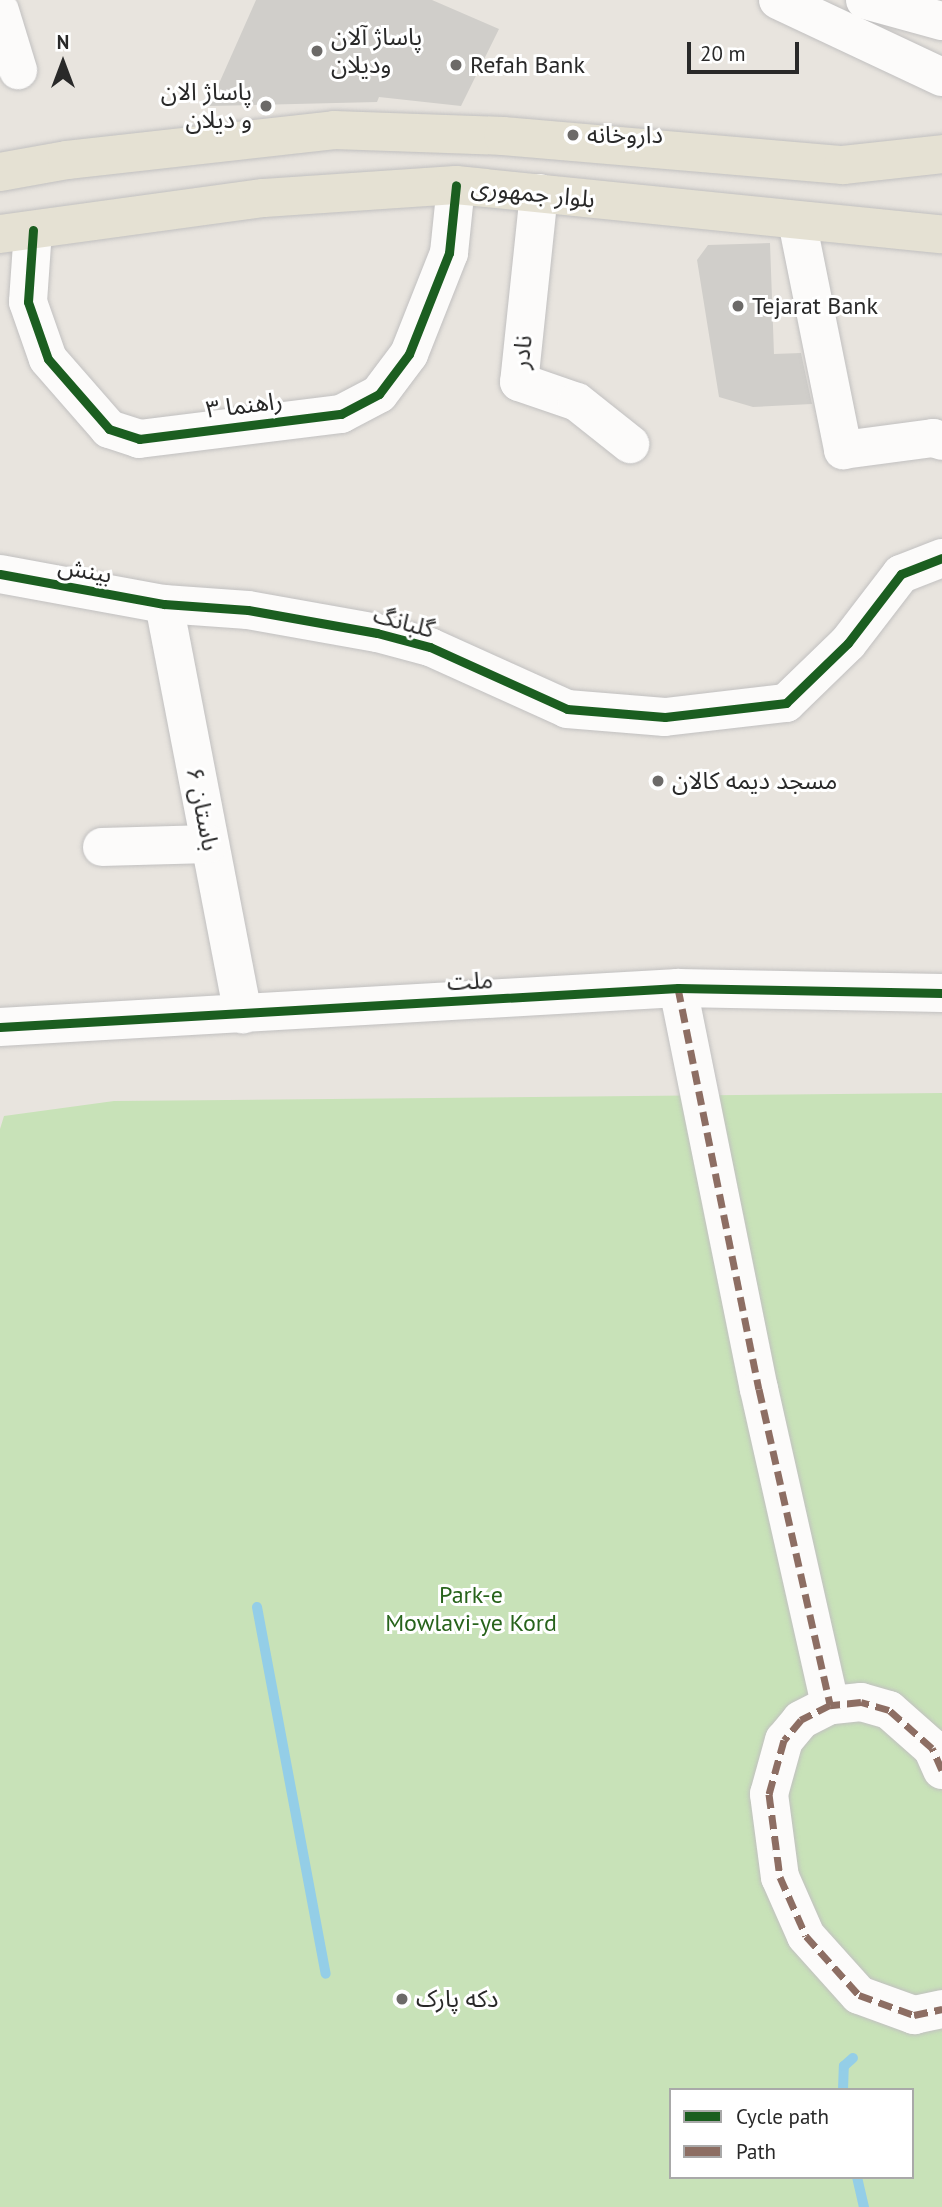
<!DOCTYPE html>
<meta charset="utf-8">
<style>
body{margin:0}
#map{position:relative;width:942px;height:2207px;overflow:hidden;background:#e8e4de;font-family:"PT Sans","Noto Sans Arabic",sans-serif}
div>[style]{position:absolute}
.green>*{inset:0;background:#c8e2b8}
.stream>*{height:10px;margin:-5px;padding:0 5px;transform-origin:5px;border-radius:5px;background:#94cee7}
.building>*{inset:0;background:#d0ceca}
.roads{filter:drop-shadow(0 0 2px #c1c0c0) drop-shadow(0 0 2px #c1c0c0)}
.minor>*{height:38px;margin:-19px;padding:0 19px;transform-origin:19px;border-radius:19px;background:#fcfbfa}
.major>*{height:38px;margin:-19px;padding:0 19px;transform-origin:19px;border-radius:19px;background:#e5e1d3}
.quiet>*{height:7px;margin-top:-3.5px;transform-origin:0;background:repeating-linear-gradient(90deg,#8d6e63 0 14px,transparent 0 21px)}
.cycleway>*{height:9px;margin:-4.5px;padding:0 4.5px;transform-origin:4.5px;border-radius:4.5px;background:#1b5e20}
.dots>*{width:19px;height:19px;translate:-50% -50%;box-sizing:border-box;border:4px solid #fff;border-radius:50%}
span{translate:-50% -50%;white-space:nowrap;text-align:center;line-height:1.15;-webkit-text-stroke:6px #fff;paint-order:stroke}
.poi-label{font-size:24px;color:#292929}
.left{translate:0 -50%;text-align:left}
.right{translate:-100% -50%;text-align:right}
.street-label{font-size:24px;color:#292929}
.park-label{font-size:24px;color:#27631b}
.legend{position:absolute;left:669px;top:2088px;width:245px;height:91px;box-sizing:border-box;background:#fff;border:2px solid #a9a9a9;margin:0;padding:9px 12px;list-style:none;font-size:21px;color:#292929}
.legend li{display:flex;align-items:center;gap:14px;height:35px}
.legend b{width:35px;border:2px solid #a9a9a9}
.north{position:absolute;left:28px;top:28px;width:70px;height:70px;-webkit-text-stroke:5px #fff;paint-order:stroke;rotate:0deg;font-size:19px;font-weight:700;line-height:28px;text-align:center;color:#292929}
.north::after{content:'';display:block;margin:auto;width:24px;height:32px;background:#292929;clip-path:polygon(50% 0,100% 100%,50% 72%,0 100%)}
.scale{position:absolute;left:687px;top:42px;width:112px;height:32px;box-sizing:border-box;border:4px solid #292929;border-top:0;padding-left:9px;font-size:21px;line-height:24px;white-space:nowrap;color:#292929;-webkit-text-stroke:5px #fff;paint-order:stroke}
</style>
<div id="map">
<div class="green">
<i style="clip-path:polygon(evenodd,942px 1093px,942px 2207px,0 2207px,0 1129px,4px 1116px,114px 1101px,942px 1093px,671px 2090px,912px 2090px,912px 2177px,671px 2177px,671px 2090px)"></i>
</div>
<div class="stream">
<i style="left:257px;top:1607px;width:373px;rotate:79.4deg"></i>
<i style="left:843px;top:2090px;width:24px;rotate:-88deg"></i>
<i style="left:844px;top:2066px;width:12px;rotate:-42deg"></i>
<i style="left:857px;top:2177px;width:31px;rotate:77deg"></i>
</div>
<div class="building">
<i style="clip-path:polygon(256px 0,432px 0,499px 29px,461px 106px,379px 97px,377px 102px,209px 106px)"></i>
<i style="clip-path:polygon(770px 243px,774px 354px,801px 353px,812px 404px,753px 407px,719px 397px,697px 260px,708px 245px)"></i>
</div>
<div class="roads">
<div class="minor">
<i style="left:778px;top:0;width:181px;rotate:25.2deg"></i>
<i style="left:865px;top:0;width:80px;rotate:15.3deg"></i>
<i style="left:0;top:11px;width:62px;rotate:73deg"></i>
<i style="left:539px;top:193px;width:190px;rotate:96deg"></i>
<i style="left:519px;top:382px;width:61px;rotate:19deg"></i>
<i style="left:577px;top:402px;width:68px;rotate:38.4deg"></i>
<i style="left:797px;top:221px;width:234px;rotate:78.6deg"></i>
<i style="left:843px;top:450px;width:91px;rotate:-7.6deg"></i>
<i style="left:933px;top:438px;width:9px;rotate:18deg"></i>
<i style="left:33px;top:230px;width:72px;rotate:94deg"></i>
<i style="left:28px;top:302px;width:60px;rotate:70.7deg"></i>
<i style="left:48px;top:359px;width:93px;rotate:48.9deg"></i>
<i style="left:109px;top:429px;width:32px;rotate:18deg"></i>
<i style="left:139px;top:439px;width:204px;rotate:-7.1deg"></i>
<i style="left:341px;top:414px;width:43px;rotate:-27.8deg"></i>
<i style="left:379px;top:394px;width:50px;rotate:-53.1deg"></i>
<i style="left:409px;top:354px;width:109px;rotate:-68.4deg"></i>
<i style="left:449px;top:253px;width:68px;rotate:-84.1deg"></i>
<i style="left:0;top:574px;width:167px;rotate:10.4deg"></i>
<i style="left:164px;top:604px;width:84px;rotate:4.1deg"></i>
<i style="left:248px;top:610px;width:131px;rotate:10.1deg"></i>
<i style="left:377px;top:633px;width:55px;rotate:14.8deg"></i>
<i style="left:430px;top:647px;width:150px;rotate:24.3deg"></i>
<i style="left:567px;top:709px;width:98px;rotate:4.7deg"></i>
<i style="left:665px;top:717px;width:122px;rotate:-6.6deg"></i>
<i style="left:786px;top:703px;width:86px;rotate:-44.1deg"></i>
<i style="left:848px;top:643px;width:87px;rotate:-52.5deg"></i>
<i style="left:901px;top:574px;width:44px;rotate:-21.3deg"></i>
<i style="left:164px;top:604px;width:418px;rotate:79.1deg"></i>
<i style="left:102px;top:847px;width:107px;rotate:-1.6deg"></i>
<i style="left:678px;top:988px;width:409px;rotate:78.6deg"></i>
<i style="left:759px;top:1389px;width:324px;rotate:77.3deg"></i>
<i style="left:0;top:1027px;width:679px;rotate:-3.29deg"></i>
<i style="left:678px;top:988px;width:264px;rotate:1.1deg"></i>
<i style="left:942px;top:1770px;width:24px;rotate:-114deg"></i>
<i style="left:932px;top:1748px;width:57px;rotate:-138.5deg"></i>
<i style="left:889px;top:1710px;width:29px;rotate:-164deg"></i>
<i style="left:861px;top:1702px;width:31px;rotate:174deg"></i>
<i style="left:830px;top:1705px;width:33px;rotate:153deg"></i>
<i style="left:801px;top:1720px;width:26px;rotate:130deg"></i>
<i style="left:784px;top:1740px;width:56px;rotate:105.5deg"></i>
<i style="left:769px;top:1794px;width:84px;rotate:82.5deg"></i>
<i style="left:780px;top:1877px;width:64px;rotate:66.2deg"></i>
<i style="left:806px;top:1936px;width:79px;rotate:48.1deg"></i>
<i style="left:859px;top:1995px;width:59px;rotate:20deg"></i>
<i style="left:914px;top:2015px;width:29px;rotate:-12deg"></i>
</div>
<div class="major">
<i style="left:0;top:172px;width:68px;rotate:-10.2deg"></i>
<i style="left:67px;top:160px;width:269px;rotate:-6.4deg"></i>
<i style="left:334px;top:130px;width:169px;rotate:2deg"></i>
<i style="left:503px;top:136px;width:341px;rotate:4.9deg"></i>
<i style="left:843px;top:165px;width:100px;rotate:-6.3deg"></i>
<i style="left:0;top:234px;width:266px;rotate:-7.8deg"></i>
<i style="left:264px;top:198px;width:192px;rotate:-3.9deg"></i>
<i style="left:456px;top:185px;width:488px;rotate:5.8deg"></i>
</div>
</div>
<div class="quiet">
<i style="left:678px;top:988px;width:409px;rotate:78.6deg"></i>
<i style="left:759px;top:1389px;width:324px;rotate:77.3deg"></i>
<i style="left:942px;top:1770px;width:24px;rotate:-114deg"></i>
<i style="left:932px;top:1748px;width:57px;rotate:-138.5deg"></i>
<i style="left:889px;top:1710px;width:29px;rotate:-164deg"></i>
<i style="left:861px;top:1702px;width:31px;rotate:174deg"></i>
<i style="left:830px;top:1705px;width:33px;rotate:153deg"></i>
<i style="left:801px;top:1720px;width:26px;rotate:130deg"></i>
<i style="left:784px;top:1740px;width:56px;rotate:105.5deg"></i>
<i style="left:769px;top:1794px;width:84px;rotate:82.5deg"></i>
<i style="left:780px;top:1877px;width:64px;rotate:66.2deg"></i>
<i style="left:806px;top:1936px;width:79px;rotate:48.1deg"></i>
<i style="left:859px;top:1995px;width:59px;rotate:20deg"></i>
<i style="left:914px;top:2015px;width:29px;rotate:-12deg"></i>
</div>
<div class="cycleway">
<i style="left:33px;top:230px;width:72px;rotate:94deg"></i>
<i style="left:28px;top:302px;width:60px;rotate:70.7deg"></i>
<i style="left:48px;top:359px;width:93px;rotate:48.9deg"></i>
<i style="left:109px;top:429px;width:32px;rotate:18deg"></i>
<i style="left:139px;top:439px;width:204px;rotate:-7.1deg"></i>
<i style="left:341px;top:414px;width:43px;rotate:-27.8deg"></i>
<i style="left:379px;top:394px;width:50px;rotate:-53.1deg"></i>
<i style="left:409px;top:354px;width:109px;rotate:-68.4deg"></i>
<i style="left:449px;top:253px;width:68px;rotate:-84.1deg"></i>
<i style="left:0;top:574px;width:167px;rotate:10.4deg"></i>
<i style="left:164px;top:604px;width:84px;rotate:4.1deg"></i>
<i style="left:248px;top:610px;width:131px;rotate:10.1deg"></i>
<i style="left:377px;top:633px;width:55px;rotate:14.8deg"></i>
<i style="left:430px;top:647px;width:150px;rotate:24.3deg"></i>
<i style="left:567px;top:709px;width:98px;rotate:4.7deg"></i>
<i style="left:665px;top:717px;width:122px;rotate:-6.6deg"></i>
<i style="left:786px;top:703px;width:86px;rotate:-44.1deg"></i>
<i style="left:848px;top:643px;width:87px;rotate:-52.5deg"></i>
<i style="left:901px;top:574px;width:44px;rotate:-21.3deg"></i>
<i style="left:0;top:1027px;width:679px;rotate:-3.29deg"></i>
<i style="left:678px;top:988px;width:264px;rotate:1.1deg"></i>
</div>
<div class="dots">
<i style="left:317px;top:51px;background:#6c6a68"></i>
<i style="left:456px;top:65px;background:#6c6a68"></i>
<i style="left:266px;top:106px;background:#6c6a68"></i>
<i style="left:573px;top:135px;background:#6c6a68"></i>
<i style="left:738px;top:306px;background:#6c6a68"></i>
<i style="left:658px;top:781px;background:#6c6a68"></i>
<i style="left:402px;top:1999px;background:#6c6a68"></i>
</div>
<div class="poi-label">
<span class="left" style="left:331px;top:51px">پاساژ آلان<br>ودیلان</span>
<span class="left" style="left:470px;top:65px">Refah Bank</span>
<span class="right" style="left:252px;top:106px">پاساژ الان<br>و دیلان</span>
<span class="left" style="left:587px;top:135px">داروخانه</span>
<span class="left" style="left:752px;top:306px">Tejarat Bank</span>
<span class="left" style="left:672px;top:781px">مسجد دیمه کالان</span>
<span class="left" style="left:416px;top:1999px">دکه پارک</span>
</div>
<div class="street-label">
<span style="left:533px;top:193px;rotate:6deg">بلوار جمهوری</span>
<span style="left:522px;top:352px;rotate:-84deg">نادر</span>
<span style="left:244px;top:405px;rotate:-7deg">راهنما ۳</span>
<span style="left:85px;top:570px;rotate:10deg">بینش</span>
<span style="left:404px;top:622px;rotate:15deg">گلبانگ</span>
<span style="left:203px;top:809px;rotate:79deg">باستان ۶</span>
<span style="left:470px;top:981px;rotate:-3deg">ملت</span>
</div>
<div class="park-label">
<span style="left:471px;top:1609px">Park-e<br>Mowlavi-ye Kord</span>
</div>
<ul class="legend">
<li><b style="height:9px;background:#1b5e20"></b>Cycle path</li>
<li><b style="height:9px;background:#8d6e63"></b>Path</li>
</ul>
<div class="north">N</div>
<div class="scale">20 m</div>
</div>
